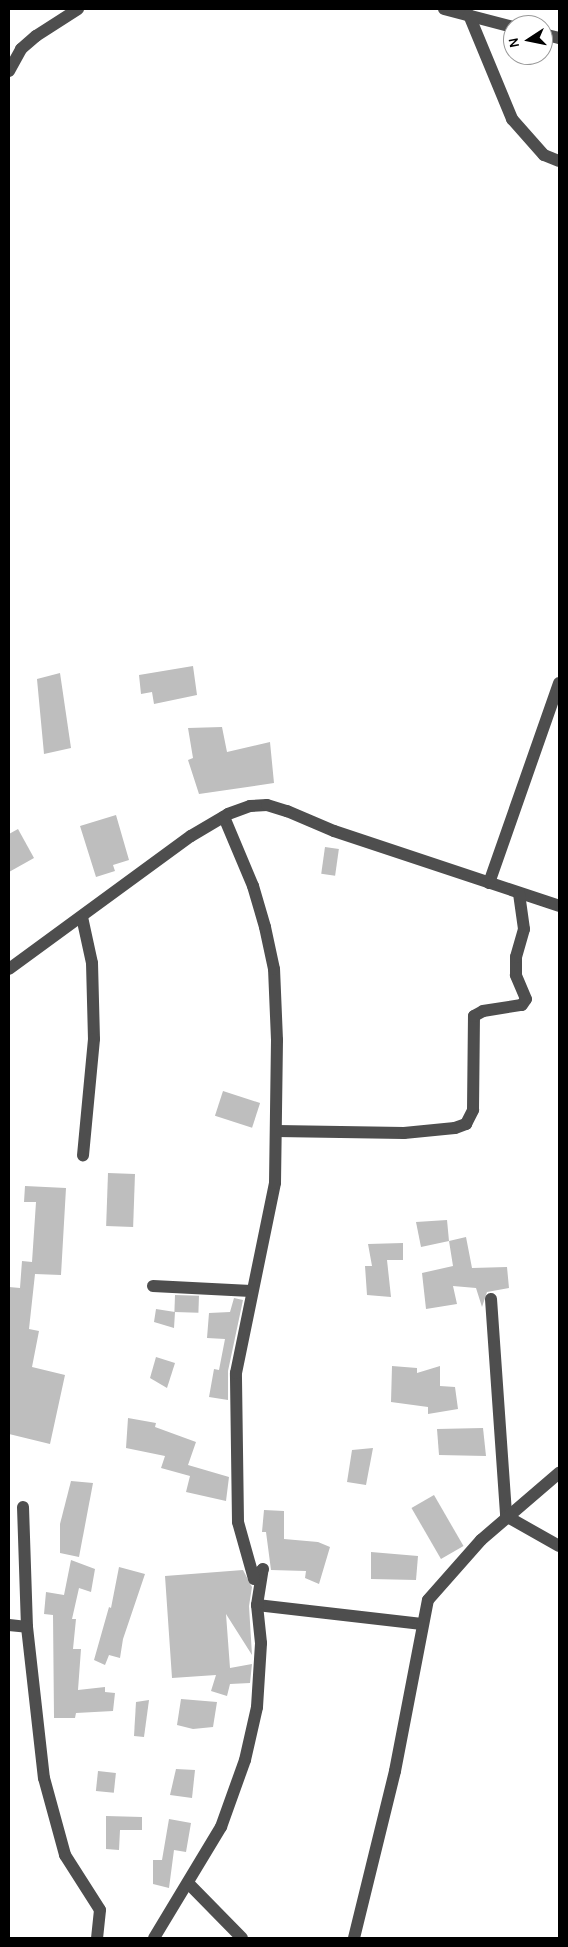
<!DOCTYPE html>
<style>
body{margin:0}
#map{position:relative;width:568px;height:1947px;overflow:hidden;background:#fff;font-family:Karla,sans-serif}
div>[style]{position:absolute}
.building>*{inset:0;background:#bebebe;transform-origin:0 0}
.minor>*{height:12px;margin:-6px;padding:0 6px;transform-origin:6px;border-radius:6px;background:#4e4e4e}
span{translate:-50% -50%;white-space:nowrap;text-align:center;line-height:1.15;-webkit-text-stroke:4.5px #fff;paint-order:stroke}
.frame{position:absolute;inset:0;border:10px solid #000;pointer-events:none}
.north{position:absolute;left:503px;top:15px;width:50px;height:50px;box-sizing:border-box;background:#fff;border:1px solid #999;border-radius:50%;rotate:259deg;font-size:14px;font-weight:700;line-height:20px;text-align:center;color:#000}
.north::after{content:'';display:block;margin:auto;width:18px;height:22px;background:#000;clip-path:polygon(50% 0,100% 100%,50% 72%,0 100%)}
</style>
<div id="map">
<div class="building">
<i style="clip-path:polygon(193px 666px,197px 695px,154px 704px,152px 692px,141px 694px,139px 675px)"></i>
<i style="clip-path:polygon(60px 673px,71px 748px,44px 754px,37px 679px)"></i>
<i style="clip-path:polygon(222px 727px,227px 752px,270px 742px,274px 783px,199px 794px,188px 760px,193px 758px,188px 728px)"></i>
<i style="clip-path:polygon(116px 815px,129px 860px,113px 865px,115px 871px,96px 877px,80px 826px)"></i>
<i style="clip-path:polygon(18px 829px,34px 858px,9px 872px,9px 834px)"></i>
<i style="left:325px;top:847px;width:14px;height:27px;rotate:8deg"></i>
<i style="left:223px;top:1091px;width:39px;height:26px;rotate:18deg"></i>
<i style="left:108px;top:1173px;width:27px;height:53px;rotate:2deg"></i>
<i style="clip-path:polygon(25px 1186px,66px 1188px,61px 1275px,35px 1274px,29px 1329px,39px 1331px,32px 1367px,65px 1375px,50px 1444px,9px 1434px,9px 1287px,20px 1288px,22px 1261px,32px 1262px,36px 1202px,24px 1202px)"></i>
<i style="clip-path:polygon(447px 1220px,449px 1241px,421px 1247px,416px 1222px)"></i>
<i style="clip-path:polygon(466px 1237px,472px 1268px,507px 1267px,509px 1288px,487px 1292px,482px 1307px,476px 1288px,453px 1286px,457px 1304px,426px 1309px,422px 1273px,453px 1266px,449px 1241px)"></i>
<i style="clip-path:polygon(403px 1243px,403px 1260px,387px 1260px,391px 1297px,367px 1295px,365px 1266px,372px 1266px,368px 1244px)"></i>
<i style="left:175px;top:1295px;width:24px;height:17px;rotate:2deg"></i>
<i style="clip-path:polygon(234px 1298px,243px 1300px,228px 1371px,228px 1400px,209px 1397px,214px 1369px,219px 1370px,225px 1339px,207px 1338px,209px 1313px,230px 1312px)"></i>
<i style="clip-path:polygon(156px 1309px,175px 1312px,174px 1328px,154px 1322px)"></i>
<i style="clip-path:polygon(156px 1357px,175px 1363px,167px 1388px,150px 1378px)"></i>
<i style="clip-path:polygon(392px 1366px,417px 1368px,417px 1373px,440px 1366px,440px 1386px,455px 1387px,458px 1409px,428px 1414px,428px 1407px,391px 1402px)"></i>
<i style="clip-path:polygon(128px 1418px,156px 1423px,155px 1427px,196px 1442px,188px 1465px,229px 1477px,226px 1501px,186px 1492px,190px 1476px,161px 1468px,165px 1456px,126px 1448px)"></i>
<i style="clip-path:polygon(483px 1428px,486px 1456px,439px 1455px,437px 1429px)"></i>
<i style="clip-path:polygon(373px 1448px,366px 1485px,347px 1482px,352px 1450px)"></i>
<i style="clip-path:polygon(71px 1481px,93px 1483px,79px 1557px,60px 1553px,60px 1524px)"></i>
<i style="left:434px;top:1495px;width:59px;height:26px;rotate:60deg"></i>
<i style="clip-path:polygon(264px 1510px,284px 1511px,284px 1539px,318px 1542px,330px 1547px,319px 1584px,305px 1578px,306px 1571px,271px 1570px,266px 1532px,262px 1532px)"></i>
<i style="clip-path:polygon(371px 1552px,418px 1556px,416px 1580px,371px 1579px)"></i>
<i style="clip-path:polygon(71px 1560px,95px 1569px,91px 1592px,79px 1588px,72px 1619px,76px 1619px,73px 1649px,81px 1649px,78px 1690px,105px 1687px,105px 1692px,115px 1693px,113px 1711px,76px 1713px,75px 1718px,54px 1718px,53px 1615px,44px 1614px,46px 1592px,64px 1595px)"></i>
<i style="clip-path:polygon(119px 1567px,145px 1574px,123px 1639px,120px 1658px,109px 1655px,105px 1665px,94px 1660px,109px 1607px,111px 1608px)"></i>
<i style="clip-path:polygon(243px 1570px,252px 1587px,249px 1606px,252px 1655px,226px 1614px,230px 1668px,252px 1664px,250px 1683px,230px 1684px,227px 1696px,211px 1691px,216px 1675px,172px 1678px,165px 1576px)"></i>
<i style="clip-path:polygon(181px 1699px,217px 1702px,213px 1727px,193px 1729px,177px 1725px)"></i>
<i style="clip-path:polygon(149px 1700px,144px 1737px,134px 1736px,136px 1702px)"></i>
<i style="clip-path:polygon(176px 1769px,195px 1770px,192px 1798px,170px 1795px)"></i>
<i style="left:98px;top:1771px;width:18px;height:20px;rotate:6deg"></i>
<i style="clip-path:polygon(106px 1816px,142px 1817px,142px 1830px,120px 1830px,119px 1850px,106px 1849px)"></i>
<i style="clip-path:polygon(169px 1819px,191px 1823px,186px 1852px,174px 1850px,169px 1888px,153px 1884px,153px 1860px,162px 1860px)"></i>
</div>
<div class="minor">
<i style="left:444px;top:9px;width:71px;rotate:14.6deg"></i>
<i style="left:469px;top:15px;width:113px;rotate:67.5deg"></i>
<i style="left:512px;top:119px;width:48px;rotate:48.4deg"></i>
<i style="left:544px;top:155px;width:16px;rotate:22deg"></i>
<i style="left:543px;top:34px;width:16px;rotate:14deg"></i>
<i style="left:9px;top:71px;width:25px;rotate:-61deg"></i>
<i style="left:21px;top:49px;width:20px;rotate:-41deg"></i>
<i style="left:36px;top:36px;width:50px;rotate:-32.7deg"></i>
<i style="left:489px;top:883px;width:212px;rotate:-70.7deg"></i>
<i style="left:82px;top:917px;width:47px;rotate:77.7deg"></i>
<i style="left:92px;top:963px;width:76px;rotate:88.5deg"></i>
<i style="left:94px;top:1039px;width:117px;rotate:95.4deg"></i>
<i style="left:9px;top:969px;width:225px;rotate:-36.2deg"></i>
<i style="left:191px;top:836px;width:43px;rotate:-30.7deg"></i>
<i style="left:228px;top:814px;width:23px;rotate:-20deg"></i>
<i style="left:250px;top:806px;width:17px;rotate:-3deg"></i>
<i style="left:267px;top:805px;width:21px;rotate:17deg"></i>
<i style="left:287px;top:811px;width:51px;rotate:23.1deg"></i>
<i style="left:334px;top:831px;width:237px;rotate:18.4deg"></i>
<i style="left:277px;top:1131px;width:127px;rotate:0.9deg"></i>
<i style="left:404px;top:1133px;width:51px;rotate:-5.6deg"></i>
<i style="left:455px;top:1128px;width:12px;rotate:-20deg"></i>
<i style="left:466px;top:1124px;width:16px;rotate:-63deg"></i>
<i style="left:473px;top:1110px;width:94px;rotate:-89.4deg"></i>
<i style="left:474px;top:1016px;width:10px;rotate:-29deg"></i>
<i style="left:483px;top:1011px;width:39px;rotate:-9deg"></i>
<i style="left:522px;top:1005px;width:7px;rotate:-56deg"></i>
<i style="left:526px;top:999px;width:26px;rotate:-113deg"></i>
<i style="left:516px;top:975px;width:18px;rotate:-90deg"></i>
<i style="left:516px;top:957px;width:29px;rotate:-74deg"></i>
<i style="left:524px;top:929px;width:36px;rotate:-98deg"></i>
<i style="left:153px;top:1286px;width:98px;rotate:2.9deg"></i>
<i style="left:491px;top:1299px;width:218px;rotate:86deg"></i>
<i style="left:506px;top:1516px;width:61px;rotate:29.5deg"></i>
<i style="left:23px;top:1507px;width:120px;rotate:88.1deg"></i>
<i style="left:27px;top:1627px;width:152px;rotate:83.6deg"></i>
<i style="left:44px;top:1778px;width:80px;rotate:74.7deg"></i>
<i style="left:65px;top:1855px;width:65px;rotate:57.5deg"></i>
<i style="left:100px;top:1910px;width:28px;rotate:96deg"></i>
<i style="left:257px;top:1605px;width:166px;rotate:6.6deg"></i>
<i style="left:9px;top:1625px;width:18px;rotate:6deg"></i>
<i style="left:188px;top:1883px;width:77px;rotate:45.5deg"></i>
<i style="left:154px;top:1938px;width:130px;rotate:-58.9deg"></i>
<i style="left:221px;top:1827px;width:71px;rotate:-70.3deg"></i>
<i style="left:245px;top:1760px;width:54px;rotate:-77.2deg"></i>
<i style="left:257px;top:1707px;width:64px;rotate:-86.4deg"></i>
<i style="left:261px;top:1643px;width:38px;rotate:-96deg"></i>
<i style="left:257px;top:1605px;width:36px;rotate:-81deg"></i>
<i style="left:263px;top:1569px;width:13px;rotate:132deg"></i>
<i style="left:254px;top:1579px;width:59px;rotate:-105.7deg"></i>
<i style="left:238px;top:1522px;width:149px;rotate:-90.8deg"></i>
<i style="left:236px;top:1373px;width:194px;rotate:-78.4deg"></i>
<i style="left:275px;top:1183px;width:143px;rotate:-89.2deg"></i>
<i style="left:277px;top:1040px;width:71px;rotate:-92.4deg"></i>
<i style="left:274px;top:969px;width:43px;rotate:-102.1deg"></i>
<i style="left:265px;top:927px;width:43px;rotate:-106.3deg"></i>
<i style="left:253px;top:886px;width:75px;rotate:-112.8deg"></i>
<i style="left:354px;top:1938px;width:172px;rotate:-76.2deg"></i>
<i style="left:395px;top:1771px;width:174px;rotate:-79.1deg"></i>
<i style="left:428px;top:1600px;width:80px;rotate:-48.5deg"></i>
<i style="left:481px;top:1540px;width:103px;rotate:-40.7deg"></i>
</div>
<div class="frame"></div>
<div class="north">N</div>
</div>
